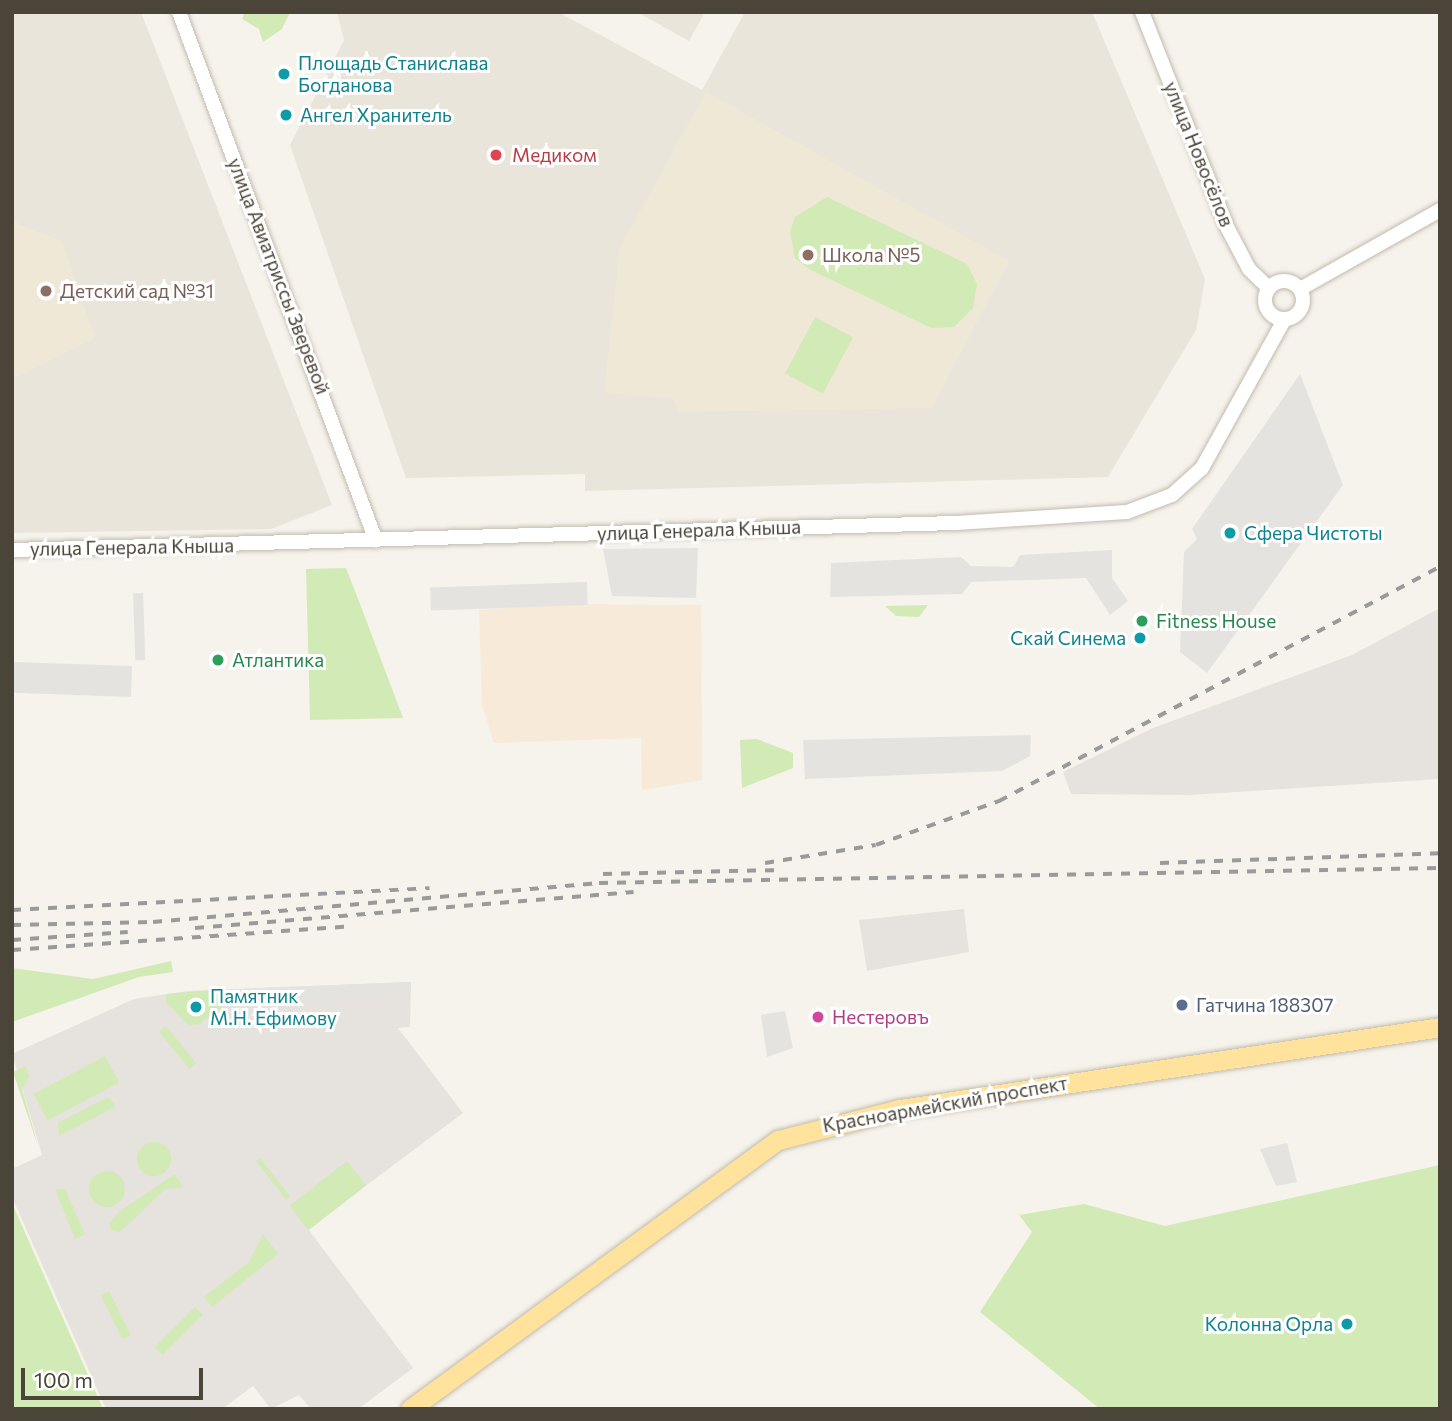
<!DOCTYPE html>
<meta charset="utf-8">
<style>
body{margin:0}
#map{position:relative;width:1452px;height:1421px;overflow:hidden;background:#f6f3ec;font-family:Commissioner,sans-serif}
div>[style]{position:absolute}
.residential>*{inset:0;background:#eae5da}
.commercial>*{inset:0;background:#f7ead8}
.industrial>*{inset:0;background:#e6e2dd}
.education>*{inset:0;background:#efe8d6}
.green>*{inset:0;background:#d2eab5;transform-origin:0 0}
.round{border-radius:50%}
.parking>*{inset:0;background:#e5e3e0;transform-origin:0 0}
.roads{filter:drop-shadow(0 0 2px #c2bbae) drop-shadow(0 0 2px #c2bbae)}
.minor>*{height:14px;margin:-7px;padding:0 7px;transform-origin:7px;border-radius:7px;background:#fff}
.minor>.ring{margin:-7px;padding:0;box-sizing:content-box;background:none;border:14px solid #fff;border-radius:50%}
.major>*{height:19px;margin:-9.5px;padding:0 9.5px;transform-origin:9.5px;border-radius:9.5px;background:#ffe39c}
.rail>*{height:3.5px;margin-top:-1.75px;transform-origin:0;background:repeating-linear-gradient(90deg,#9a9a9a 0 9px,transparent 0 18px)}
.dots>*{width:19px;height:19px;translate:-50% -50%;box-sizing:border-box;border:4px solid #fff;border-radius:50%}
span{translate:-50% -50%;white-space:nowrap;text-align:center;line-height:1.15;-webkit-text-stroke:6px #fff;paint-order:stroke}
.culture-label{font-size:19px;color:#0d838f}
.left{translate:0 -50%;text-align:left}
.right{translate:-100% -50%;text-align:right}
.street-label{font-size:19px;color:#4b4439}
.health-label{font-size:19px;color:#be3a42}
.education-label{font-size:19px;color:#785e54}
.leisure-label{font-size:19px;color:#27864d}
.service-label{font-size:19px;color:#4e5e75}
.hotel-label{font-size:19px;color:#b23c85}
.frame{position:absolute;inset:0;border:14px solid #4b4439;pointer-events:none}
.scale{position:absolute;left:21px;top:1368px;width:182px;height:32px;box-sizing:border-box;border:4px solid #4b4439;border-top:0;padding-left:9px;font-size:21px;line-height:24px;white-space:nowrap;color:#4b4439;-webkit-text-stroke:5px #fff;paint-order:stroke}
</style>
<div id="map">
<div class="residential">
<i style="clip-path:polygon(12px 12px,141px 12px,332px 505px,271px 529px,12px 533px)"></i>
<i style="clip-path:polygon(337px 12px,558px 12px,702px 90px,745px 12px,1092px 12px,1205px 279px,1196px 330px,1108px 477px,585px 491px,585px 474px,406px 478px,290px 145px,344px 40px)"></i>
<i style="clip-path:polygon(637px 12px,705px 12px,689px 41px)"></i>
</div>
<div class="commercial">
<i style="clip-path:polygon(558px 604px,701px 605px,702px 780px,642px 790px,641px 738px,494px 743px,482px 704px,479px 610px)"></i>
</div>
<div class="industrial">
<i style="clip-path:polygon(1440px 608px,1440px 779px,1189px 795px,1071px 794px,1063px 772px,1153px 728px,1352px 655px)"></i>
<i style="clip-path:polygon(964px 909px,969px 952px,867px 971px,859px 920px)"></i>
<i style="clip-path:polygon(411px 982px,410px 1027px,398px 1028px,463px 1113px,308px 1229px,413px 1368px,358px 1409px,311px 1409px,299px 1395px,271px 1409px,253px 1386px,222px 1409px,106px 1409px,12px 1197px,12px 1169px,42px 1155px,12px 1054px,134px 999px,188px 991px)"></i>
</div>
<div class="education">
<i style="clip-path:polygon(706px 92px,1009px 261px,932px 408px,678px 412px,674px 399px,604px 392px,620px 248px)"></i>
<i style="clip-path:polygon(12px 213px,18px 224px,62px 241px,95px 338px,12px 379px)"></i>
</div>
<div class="green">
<i style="clip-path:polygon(245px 12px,290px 12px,282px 29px,263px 42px,259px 29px,242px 19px)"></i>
<i style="clip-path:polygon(827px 197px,967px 264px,977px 284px,973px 308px,954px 327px,931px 328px,809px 269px,795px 258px,790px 232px,795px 217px)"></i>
<i style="left:815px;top:317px;width:43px;height:64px;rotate:28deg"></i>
<i style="clip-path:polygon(346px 568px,360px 604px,403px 718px,310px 720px,306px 569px)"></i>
<i style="clip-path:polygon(928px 605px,919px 617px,896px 616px,885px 606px)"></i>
<i style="clip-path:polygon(757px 739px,793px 753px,793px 768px,742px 788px,740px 740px)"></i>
<i style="clip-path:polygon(171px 961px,173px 972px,139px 977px,12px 1022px,12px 968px,93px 979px)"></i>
<i style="clip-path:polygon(212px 990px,222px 1008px,202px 1024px,188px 1025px,166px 1002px,166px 994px)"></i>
<i style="left:166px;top:1026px;width:48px;height:9px;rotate:51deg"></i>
<i style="left:105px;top:1056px;width:30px;height:81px;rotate:62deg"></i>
<i style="clip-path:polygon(26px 1066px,29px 1077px,22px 1089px,39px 1149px,13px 1072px)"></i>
<i style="clip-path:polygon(108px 1097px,116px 1106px,59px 1136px,58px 1123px)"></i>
<i class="round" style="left:137px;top:1142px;width:34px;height:34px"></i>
<i style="left:260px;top:1158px;width:49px;height:5px;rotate:52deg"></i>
<i style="left:347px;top:1161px;width:31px;height:73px;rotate:52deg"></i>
<i style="clip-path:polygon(1440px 1165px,1440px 1409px,1100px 1409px,980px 1312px,1032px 1232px,1019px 1215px,1084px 1204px,1165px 1226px)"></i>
<i class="round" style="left:89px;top:1171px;width:36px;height:36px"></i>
<i style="clip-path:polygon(175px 1174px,183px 1187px,165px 1189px,120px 1232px,111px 1230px,109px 1223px,119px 1212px)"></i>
<i style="clip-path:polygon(55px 1189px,65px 1189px,85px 1234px,75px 1239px)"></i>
<i style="clip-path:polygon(12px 1203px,103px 1409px,12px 1409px)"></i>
<i style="clip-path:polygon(263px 1234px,278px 1254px,212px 1307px,204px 1297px,249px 1262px)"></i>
<i style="left:109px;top:1291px;width:49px;height:9px;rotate:64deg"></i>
<i style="left:195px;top:1307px;width:11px;height:57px;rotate:45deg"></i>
</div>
<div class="parking">
<i style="clip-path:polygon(1300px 374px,1343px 485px,1207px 673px,1180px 652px,1184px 552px,1197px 539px,1192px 529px)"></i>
<i style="clip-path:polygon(698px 548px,696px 598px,612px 596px,603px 549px)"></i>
<i style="clip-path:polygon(1112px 550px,1112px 578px,1128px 601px,1110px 615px,1086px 578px,971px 582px,962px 594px,830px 597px,831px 563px,961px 557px,971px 566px,1013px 567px,1020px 555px)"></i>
<i style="left:587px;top:582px;width:23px;height:157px;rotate:88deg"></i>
<i style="left:143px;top:593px;width:67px;height:10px;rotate:88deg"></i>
<i style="left:132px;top:666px;width:31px;height:118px;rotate:92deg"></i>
<i style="clip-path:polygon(1031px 735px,1030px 756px,1002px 771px,805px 779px,803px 740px)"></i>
<i style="clip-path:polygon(411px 982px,411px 992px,269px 1004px,216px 1043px,201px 1022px,222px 1008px,212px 990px)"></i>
<i style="clip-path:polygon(785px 1011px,793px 1048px,767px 1057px,761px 1015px)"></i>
<i style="clip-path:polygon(1287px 1143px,1297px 1182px,1276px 1186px,1260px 1149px)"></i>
</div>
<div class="roads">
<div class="minor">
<i style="left:179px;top:12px;width:564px;rotate:69.57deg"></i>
<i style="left:1142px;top:12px;width:233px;rotate:68.4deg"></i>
<i style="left:1228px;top:229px;width:45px;rotate:62.3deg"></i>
<i style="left:1249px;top:269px;width:28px;rotate:44deg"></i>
<i class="ring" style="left:1265px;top:281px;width:24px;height:24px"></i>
<i style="left:1300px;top:289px;width:161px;rotate:-29.4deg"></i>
<i style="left:12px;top:550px;width:944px;rotate:-1.64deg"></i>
<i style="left:956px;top:523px;width:171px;rotate:-3.7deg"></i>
<i style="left:1127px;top:512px;width:48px;rotate:-20.7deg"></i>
<i style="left:1172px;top:495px;width:40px;rotate:-42deg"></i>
<i style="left:1202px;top:468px;width:169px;rotate:-61deg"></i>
</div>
<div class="major">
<i style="left:410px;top:1409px;width:456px;rotate:-36.2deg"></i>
<i style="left:778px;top:1140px;width:126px;rotate:-14.3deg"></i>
<i style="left:900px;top:1109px;width:546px;rotate:-8.63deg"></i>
</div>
</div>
<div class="rail">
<i style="left:765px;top:863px;width:112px;rotate:-9.2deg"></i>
<i style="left:876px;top:845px;width:131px;rotate:-19.7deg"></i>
<i style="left:999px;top:801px;width:499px;rotate:-28deg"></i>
<i style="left:1160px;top:863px;width:280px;rotate:-2deg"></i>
<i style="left:603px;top:874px;width:179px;rotate:-1.3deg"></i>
<i style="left:12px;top:910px;width:418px;rotate:-3deg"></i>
<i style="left:12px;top:925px;width:141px;rotate:-1.2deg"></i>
<i style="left:153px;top:922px;width:448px;rotate:-5deg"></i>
<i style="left:599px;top:883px;width:841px;rotate:-1.02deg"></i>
<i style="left:195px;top:928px;width:440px;rotate:-4.7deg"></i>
<i style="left:12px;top:940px;width:116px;rotate:-3.9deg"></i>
<i style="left:12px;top:950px;width:333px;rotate:-4deg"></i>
</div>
<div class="dots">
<i style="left:284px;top:74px;background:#0f9aa8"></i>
<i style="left:286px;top:115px;background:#0f9aa8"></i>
<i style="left:496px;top:155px;background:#e0444e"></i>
<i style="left:808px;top:255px;background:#8d6e63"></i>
<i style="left:46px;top:291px;background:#8d6e63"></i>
<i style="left:1230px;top:533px;background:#0f9aa8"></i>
<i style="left:1142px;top:621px;background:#2e9e5b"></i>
<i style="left:1140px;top:638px;background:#0f9aa8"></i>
<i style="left:218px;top:660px;background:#2e9e5b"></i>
<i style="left:1182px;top:1005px;background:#5c6f8a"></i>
<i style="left:196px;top:1007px;background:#0f9aa8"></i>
<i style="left:818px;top:1017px;background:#d1479c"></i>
<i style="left:1347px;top:1324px;background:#0f9aa8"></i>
</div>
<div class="culture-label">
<span class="left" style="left:298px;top:74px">Площадь Станислава<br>Богданова</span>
<span class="left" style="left:300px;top:115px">Ангел Хранитель</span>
<span class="left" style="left:1244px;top:533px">Сфера Чистоты</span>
<span class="right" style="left:1126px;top:638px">Скай Синема</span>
<span class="left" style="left:210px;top:1007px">Памятник<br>М.Н. Ефимову</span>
<span class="right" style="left:1333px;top:1324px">Колонна Орла</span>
</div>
<div class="street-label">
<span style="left:1199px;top:154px;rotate:68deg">улица Новосёлов</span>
<span style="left:279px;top:276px;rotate:69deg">улица Авиатриссы Зверевой</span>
<span style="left:699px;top:530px;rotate:-2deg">улица Генерала Кныша</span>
<span style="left:132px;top:547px;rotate:-1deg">улица Генерала Кныша</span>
<span style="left:945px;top:1104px;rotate:-10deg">Красноармейский проспект</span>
</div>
<div class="health-label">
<span class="left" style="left:512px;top:155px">Медиком</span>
</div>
<div class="education-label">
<span class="left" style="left:822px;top:255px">Школа №5</span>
<span class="left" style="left:60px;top:291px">Детский сад №31</span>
</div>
<div class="leisure-label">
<span class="left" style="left:1156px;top:621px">Fitness House</span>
<span class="left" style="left:232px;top:660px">Атлантика</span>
</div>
<div class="service-label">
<span class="left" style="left:1196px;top:1005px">Гатчина 188307</span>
</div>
<div class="hotel-label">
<span class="left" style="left:832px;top:1017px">Нестеровъ</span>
</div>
<div class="frame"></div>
<div class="scale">100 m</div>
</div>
